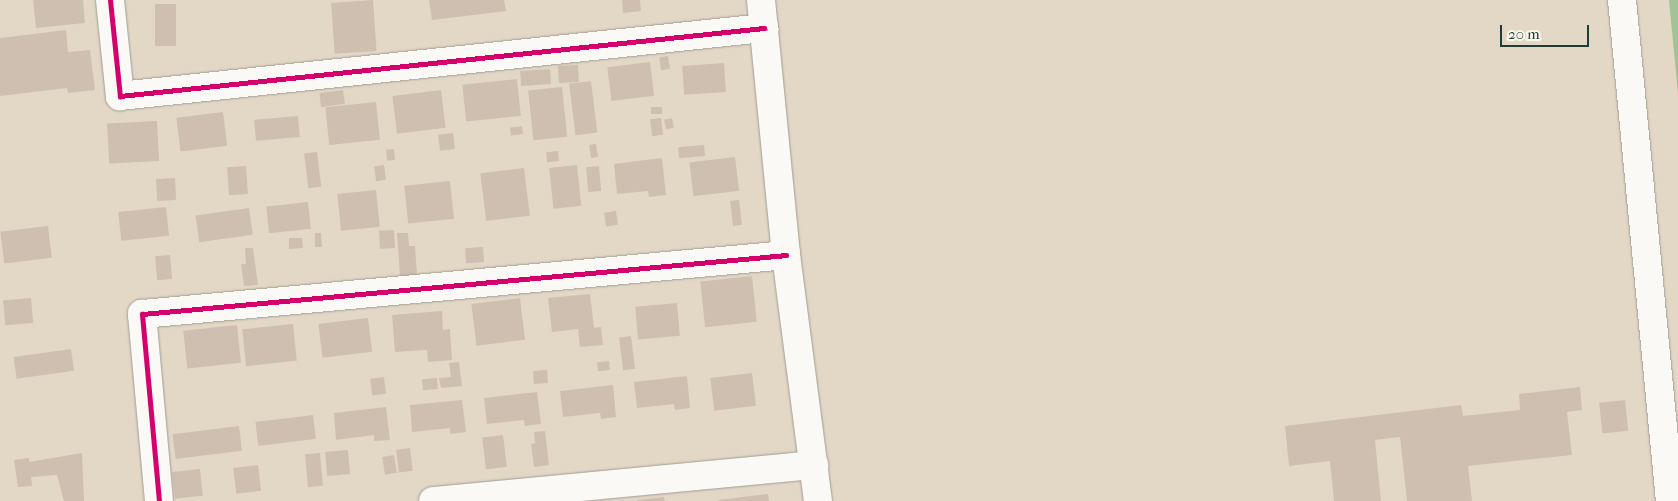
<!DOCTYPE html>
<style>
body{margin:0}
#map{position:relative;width:1678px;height:501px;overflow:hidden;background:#e3d8c6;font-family:"IM FELL French Canon",serif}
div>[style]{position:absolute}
.forest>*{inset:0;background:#a3c298}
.building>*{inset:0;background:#cfbfb1;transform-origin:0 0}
.roads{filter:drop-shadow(0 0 1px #a09e93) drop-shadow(0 0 1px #a09e93)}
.minor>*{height:28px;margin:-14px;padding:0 14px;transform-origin:14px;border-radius:14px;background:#fbf9f6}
.cycleway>*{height:5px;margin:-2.5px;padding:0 2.5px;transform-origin:2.5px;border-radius:2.5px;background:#d6006c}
span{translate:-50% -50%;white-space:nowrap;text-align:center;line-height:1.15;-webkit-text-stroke:5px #fbf7ec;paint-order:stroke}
.scale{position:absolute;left:1500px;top:25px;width:89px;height:22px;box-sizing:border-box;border:2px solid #1f3d34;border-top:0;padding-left:6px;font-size:15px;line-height:18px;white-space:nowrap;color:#1f3d34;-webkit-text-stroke:4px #fbf7ec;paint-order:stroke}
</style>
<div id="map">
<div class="forest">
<i style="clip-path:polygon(1669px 0,1678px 0,1678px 94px)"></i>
</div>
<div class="building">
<i style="clip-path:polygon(33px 0,83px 0,85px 23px,36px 28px)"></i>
<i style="left:373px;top:0;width:51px;height:42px;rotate:86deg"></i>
<i style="clip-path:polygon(429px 0,504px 0,506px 11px,432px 20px)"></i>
<i style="clip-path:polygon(622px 0,640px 0,641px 11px,623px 13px)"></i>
<i style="left:155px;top:4px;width:21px;height:42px"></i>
<i style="clip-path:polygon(66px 30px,68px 52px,90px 50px,95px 90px,68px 93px,67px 88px,0 96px,0 38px)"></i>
<i style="left:668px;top:56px;width:13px;height:9px;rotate:81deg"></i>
<i style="left:650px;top:62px;width:34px;height:43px;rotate:83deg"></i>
<i style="left:724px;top:63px;width:29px;height:42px;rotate:86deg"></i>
<i style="left:578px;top:65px;width:17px;height:20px;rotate:87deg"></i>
<i style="left:550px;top:69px;width:15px;height:30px;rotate:86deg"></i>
<i style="left:517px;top:79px;width:37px;height:55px;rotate:84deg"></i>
<i style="left:591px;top:81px;width:52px;height:22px;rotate:83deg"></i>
<i style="left:562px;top:87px;width:50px;height:34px;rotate:84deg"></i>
<i style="left:343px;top:90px;width:14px;height:24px;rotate:82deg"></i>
<i style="left:441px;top:90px;width:38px;height:49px;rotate:83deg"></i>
<i style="left:376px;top:102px;width:38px;height:51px;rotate:84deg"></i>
<i style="left:662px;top:107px;width:7px;height:11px;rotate:90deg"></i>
<i style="left:223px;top:112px;width:34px;height:47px;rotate:83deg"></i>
<i style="left:298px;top:116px;width:21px;height:44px;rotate:85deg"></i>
<i style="left:661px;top:118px;width:17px;height:11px;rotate:83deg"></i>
<i style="left:672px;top:118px;width:10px;height:8px;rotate:79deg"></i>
<i style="left:157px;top:121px;width:40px;height:50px;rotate:87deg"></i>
<i style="left:522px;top:126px;width:8px;height:12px;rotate:83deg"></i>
<i style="left:453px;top:133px;width:16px;height:15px;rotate:83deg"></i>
<i style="left:596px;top:144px;width:13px;height:7px;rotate:81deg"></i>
<i style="left:704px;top:145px;width:11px;height:26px;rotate:85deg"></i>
<i style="left:394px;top:149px;width:11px;height:8px;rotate:85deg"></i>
<i style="left:558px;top:151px;width:10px;height:12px;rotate:84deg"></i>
<i style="left:317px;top:152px;width:35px;height:13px;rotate:83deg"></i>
<i style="left:735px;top:157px;width:34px;height:46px;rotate:83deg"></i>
<i style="clip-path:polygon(662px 158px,666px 195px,649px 197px,648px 191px,617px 194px,614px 164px)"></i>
<i style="left:384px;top:165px;width:15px;height:10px;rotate:82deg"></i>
<i style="left:577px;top:165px;width:41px;height:28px;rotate:84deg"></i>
<i style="left:246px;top:166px;width:28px;height:19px;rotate:86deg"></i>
<i style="left:599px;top:166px;width:25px;height:13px;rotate:85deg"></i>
<i style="left:524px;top:168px;width:48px;height:44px;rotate:83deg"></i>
<i style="left:175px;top:178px;width:22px;height:19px;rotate:87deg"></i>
<i style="left:450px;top:181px;width:38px;height:46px;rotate:84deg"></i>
<i style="left:376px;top:190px;width:37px;height:39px;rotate:84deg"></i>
<i style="left:739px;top:200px;width:25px;height:9px;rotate:83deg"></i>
<i style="left:308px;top:202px;width:27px;height:42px;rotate:84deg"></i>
<i style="left:166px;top:207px;width:29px;height:48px;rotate:84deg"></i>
<i style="left:249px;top:208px;width:27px;height:54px;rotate:82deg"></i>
<i style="left:616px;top:211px;width:14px;height:12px;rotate:82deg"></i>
<i style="left:48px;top:226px;width:32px;height:48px;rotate:83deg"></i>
<i style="left:394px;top:230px;width:18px;height:15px;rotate:87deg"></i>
<i style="clip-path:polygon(315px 233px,321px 233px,322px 247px,315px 247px)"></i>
<i style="clip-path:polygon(397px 233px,408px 233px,409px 246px,415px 246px,417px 275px,400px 276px)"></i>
<i style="clip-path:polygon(289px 238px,302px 238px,303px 248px,289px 249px)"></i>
<i style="left:483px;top:247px;width:15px;height:18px;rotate:86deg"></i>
<i style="clip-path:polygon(245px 248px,253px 248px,258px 285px,244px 286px,241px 264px,246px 264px)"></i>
<i style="left:170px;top:255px;width:24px;height:15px;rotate:85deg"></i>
<i style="left:752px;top:276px;width:46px;height:52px;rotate:84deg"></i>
<i style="clip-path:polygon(590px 294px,594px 328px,601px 327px,603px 345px,580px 347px,578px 329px,552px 332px,548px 298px)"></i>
<i style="left:31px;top:298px;width:25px;height:28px;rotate:85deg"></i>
<i style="left:520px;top:298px;width:42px;height:49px;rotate:83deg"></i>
<i style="left:677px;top:303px;width:33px;height:42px;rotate:85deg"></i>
<i style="clip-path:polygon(442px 311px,443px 330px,450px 329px,452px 360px,428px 362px,427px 350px,395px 352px,392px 315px)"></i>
<i style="left:368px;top:318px;width:34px;height:50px;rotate:83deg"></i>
<i style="left:293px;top:324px;width:37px;height:51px;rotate:84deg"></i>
<i style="left:237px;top:325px;width:38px;height:54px;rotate:84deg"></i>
<i style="left:631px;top:336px;width:33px;height:12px;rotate:83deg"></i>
<i style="left:71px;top:349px;width:22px;height:58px;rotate:82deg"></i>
<i style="left:609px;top:361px;width:9px;height:12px;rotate:84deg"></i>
<i style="clip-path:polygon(459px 362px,462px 386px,441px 388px,439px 378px,451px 377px,449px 363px)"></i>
<i style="left:547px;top:370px;width:13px;height:14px;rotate:86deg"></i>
<i style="left:752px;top:373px;width:33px;height:42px;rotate:83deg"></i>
<i style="clip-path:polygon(687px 376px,690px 408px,675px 410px,674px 404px,637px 408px,634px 382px)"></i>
<i style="left:384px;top:377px;width:17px;height:14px;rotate:83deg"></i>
<i style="left:437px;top:378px;width:11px;height:15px;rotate:85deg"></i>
<i style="clip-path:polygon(613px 385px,616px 417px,601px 419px,600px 413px,563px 417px,560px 391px)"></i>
<i style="clip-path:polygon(1580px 387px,1582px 410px,1567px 412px,1572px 455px,1468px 466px,1472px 501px,1407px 501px,1400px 437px,1375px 440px,1381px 501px,1334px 501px,1330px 461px,1289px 466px,1285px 426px,1461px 405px,1463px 416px,1520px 410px,1519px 394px)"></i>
<i style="clip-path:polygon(537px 392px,541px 424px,525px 426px,524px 420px,487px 424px,484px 398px)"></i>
<i style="clip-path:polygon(462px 400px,466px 432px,450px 434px,450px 428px,412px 432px,410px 405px)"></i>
<i style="left:1625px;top:400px;width:31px;height:26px;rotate:84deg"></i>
<i style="clip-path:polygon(386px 407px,390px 440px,374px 441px,374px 435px,336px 440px,334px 413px)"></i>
<i style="left:313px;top:415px;width:24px;height:58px;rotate:83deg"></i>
<i style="left:239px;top:426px;width:25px;height:67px;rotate:83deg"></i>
<i style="clip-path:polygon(545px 431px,549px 465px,534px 467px,531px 444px,535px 443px,534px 432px)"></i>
<i style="left:503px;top:435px;width:32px;height:21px;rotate:83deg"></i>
<i style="left:410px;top:448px;width:23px;height:14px;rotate:83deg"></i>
<i style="left:348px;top:450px;width:24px;height:23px;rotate:85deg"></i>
<i style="clip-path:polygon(82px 453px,84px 501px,64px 501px,57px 475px,31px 477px,32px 486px,18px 487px,14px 460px,29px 458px,29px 462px)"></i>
<i style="left:320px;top:453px;width:33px;height:15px;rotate:85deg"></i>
<i style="left:394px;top:455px;width:18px;height:12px;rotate:81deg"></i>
<i style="left:258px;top:465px;width:26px;height:25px;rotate:83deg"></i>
<i style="left:200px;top:469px;width:27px;height:28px;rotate:84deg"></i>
<i style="clip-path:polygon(768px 494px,769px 501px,718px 501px,718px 500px)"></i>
<i style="clip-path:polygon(664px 497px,665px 501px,637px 501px,637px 500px)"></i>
</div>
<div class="roads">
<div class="minor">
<i style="left:110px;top:0;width:97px;rotate:84.1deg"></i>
<i style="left:120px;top:96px;width:648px;rotate:-6.03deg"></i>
<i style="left:761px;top:0;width:256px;rotate:84.4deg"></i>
<i style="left:786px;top:255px;width:248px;rotate:82.6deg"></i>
<i style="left:1622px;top:0;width:503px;rotate:84.53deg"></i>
<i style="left:159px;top:501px;width:188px;rotate:-95.2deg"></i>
<i style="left:142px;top:314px;width:647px;rotate:-5.23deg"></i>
<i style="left:433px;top:501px;width:383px;rotate:-5.4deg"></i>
</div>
</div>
<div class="cycleway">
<i style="left:110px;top:0;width:97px;rotate:84.1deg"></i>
<i style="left:120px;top:96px;width:648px;rotate:-6.03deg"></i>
<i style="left:159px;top:501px;width:188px;rotate:-95.2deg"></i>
<i style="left:142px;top:314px;width:647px;rotate:-5.23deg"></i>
</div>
<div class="scale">20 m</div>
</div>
